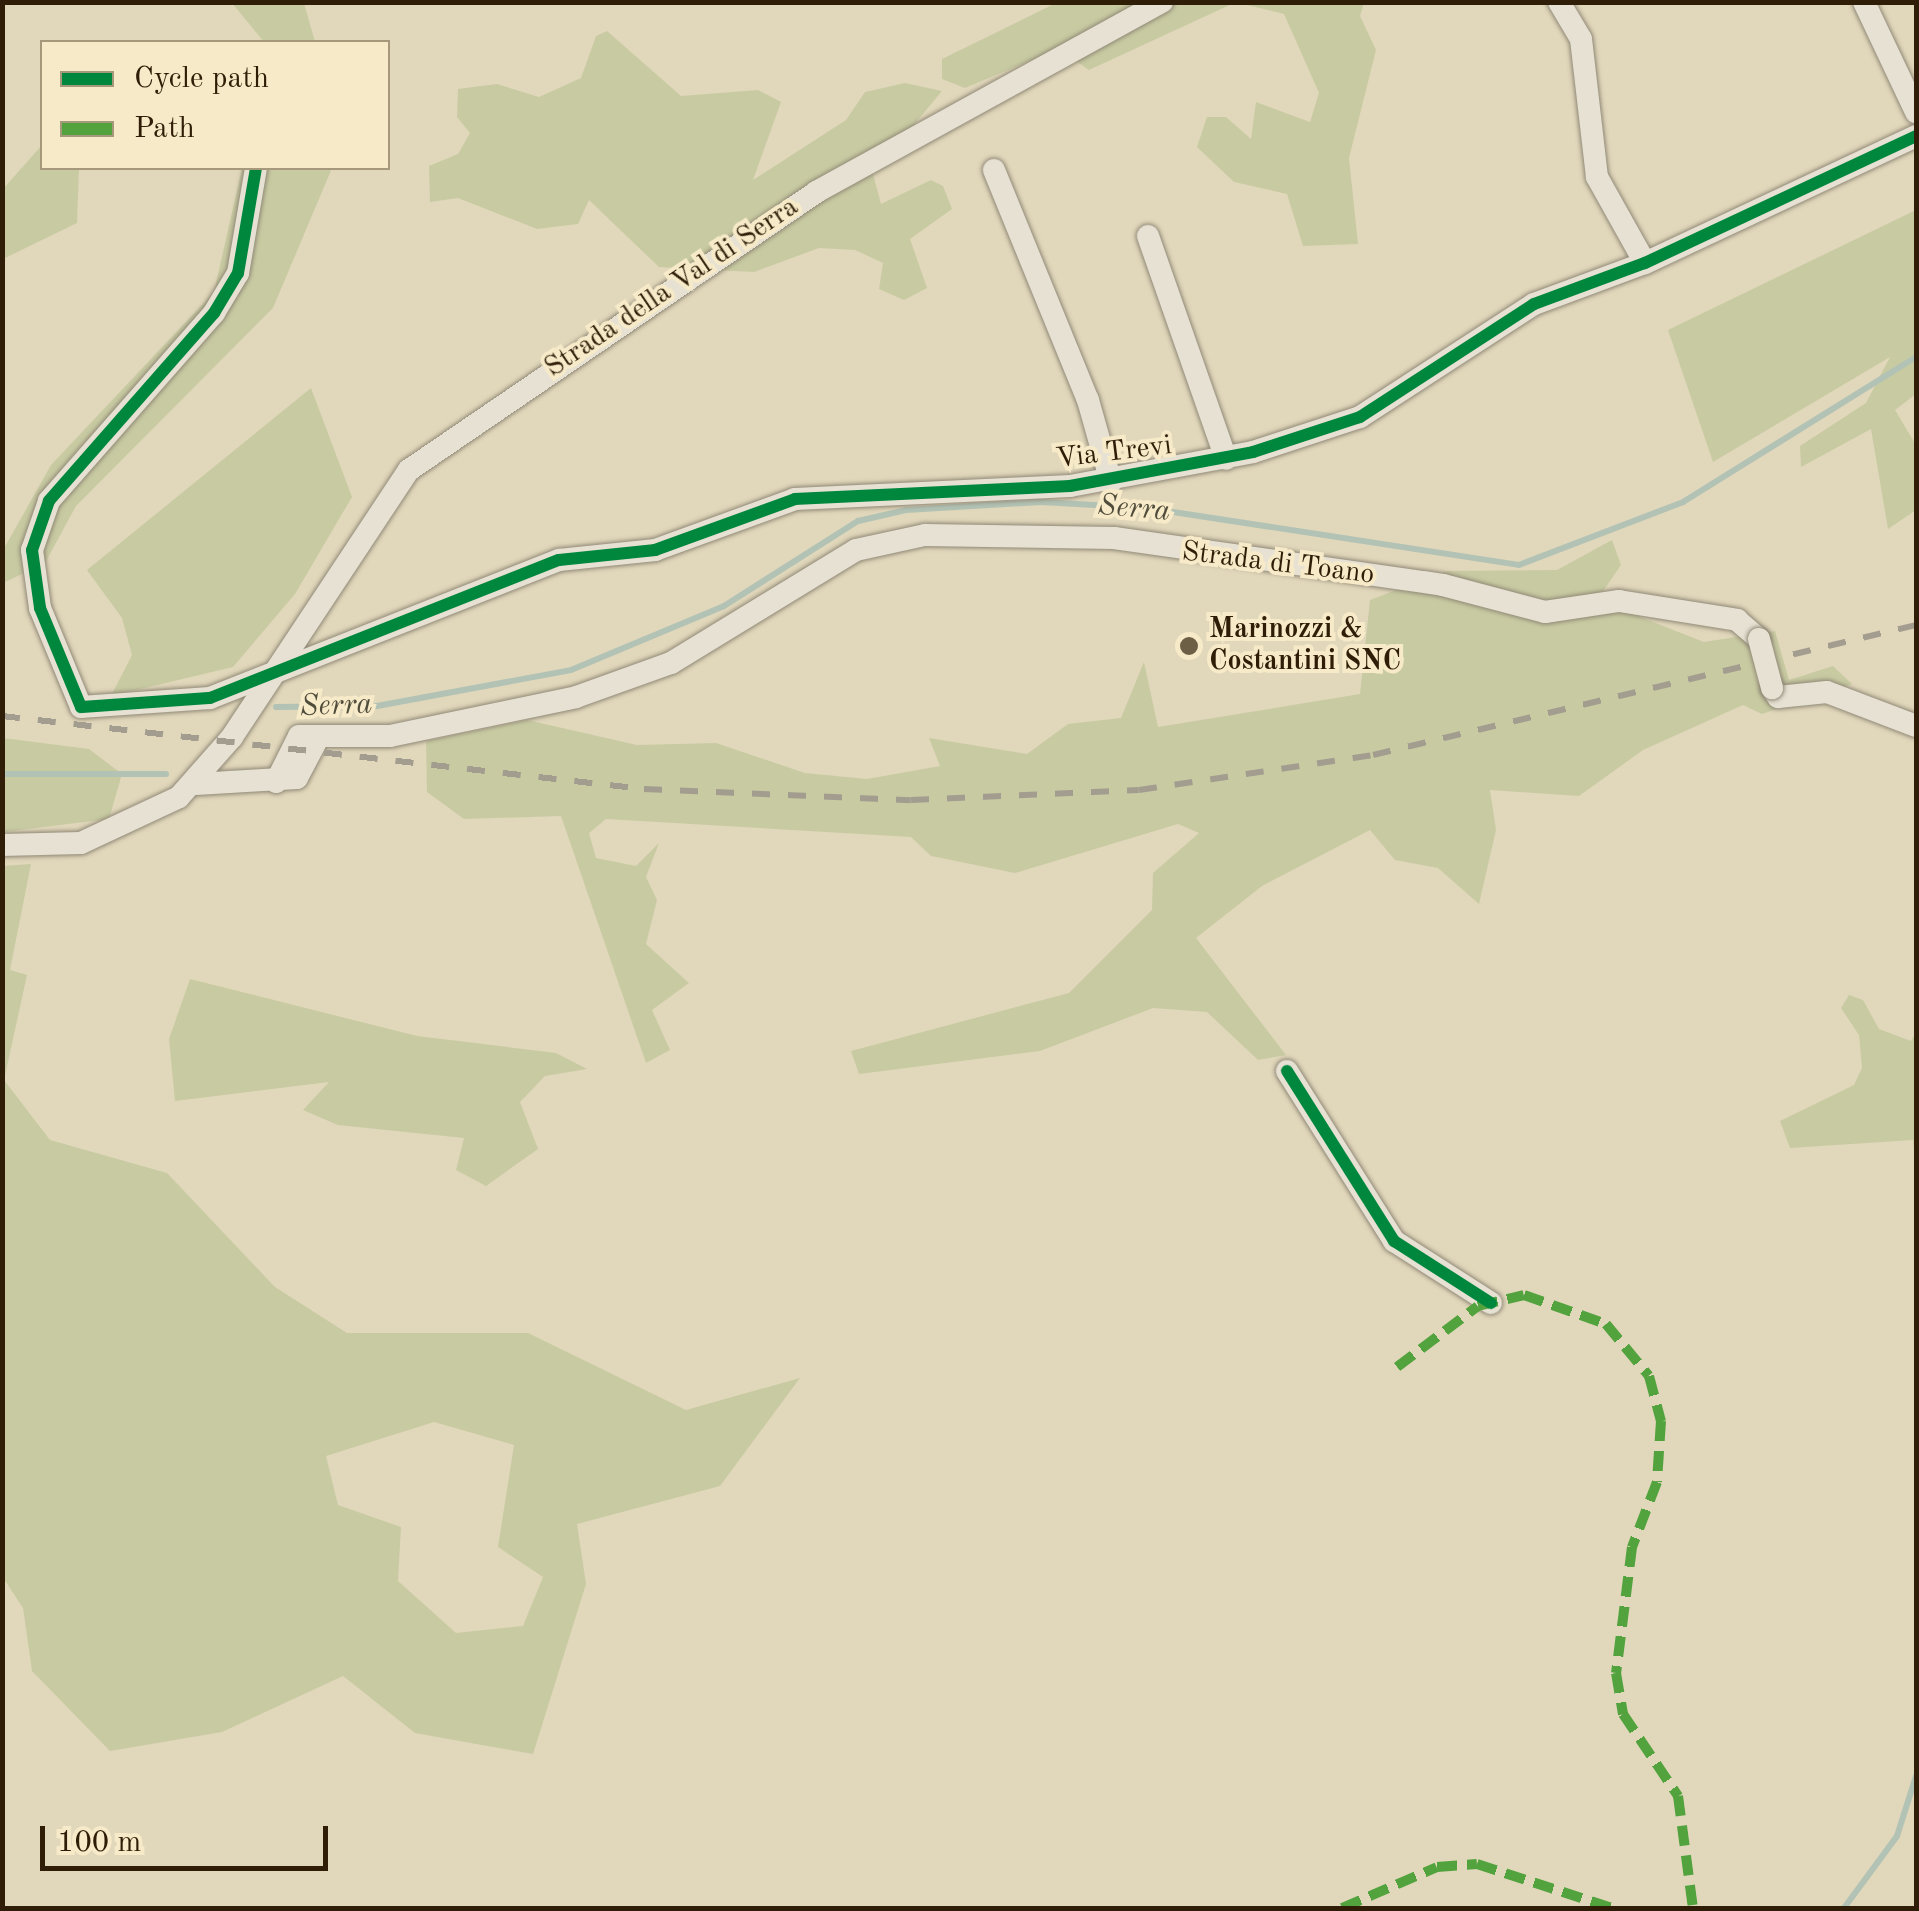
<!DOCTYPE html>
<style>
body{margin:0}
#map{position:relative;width:1919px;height:1911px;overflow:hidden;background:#e1d7bb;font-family:"Old Standard TT",serif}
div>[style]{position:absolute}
.green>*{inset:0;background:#c8cba2}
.stream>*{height:6px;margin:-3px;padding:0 3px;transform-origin:3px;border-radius:3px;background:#b2c3b5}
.roads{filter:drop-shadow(0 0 2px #918977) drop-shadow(0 0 2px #918977)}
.minor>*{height:22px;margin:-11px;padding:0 11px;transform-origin:11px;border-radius:11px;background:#e6e1d3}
.rail>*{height:6px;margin-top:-3px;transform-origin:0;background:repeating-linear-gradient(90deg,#a39d90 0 18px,transparent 0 36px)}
.bridges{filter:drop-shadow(0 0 2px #918977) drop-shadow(0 0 2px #918977)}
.minor-bridge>*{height:22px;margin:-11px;padding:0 11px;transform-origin:11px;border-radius:11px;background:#e6e1d3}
.quiet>*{height:10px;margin-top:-5px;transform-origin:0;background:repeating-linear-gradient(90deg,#52a23d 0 20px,transparent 0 30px)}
.cycleway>*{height:12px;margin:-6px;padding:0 6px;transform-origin:6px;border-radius:6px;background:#00873e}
.dots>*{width:28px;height:28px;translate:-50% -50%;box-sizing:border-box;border:5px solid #f6eac8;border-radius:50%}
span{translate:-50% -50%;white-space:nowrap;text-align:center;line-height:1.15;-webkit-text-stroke:8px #f6eac8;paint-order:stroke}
.street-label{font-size:28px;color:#2f1d07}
.poi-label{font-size:28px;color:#2f1d07;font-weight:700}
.left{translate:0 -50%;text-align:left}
.water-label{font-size:30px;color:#504c3b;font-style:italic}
.frame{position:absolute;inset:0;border:5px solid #2f1d07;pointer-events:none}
.legend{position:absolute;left:40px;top:40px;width:350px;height:130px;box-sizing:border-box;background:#f6eac8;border:2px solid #a6987b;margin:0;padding:12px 18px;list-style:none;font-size:30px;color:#2f1d07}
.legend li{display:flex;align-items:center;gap:20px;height:50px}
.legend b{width:50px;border:2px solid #a6987b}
.scale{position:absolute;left:40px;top:1826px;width:288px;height:45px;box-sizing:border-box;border:5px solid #2f1d07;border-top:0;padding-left:12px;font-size:30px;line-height:35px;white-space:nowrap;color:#2f1d07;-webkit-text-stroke:8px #f6eac8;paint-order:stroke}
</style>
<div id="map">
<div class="green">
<i style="clip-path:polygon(232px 3px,304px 3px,315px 42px,264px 42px)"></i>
<i style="clip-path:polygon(1056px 3px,1234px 3px,1089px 70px,1058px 49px,965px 88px,942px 79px,942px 59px)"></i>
<i style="clip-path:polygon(1239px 3px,1364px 3px,1360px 16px,1376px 50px,1349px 158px,1358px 244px,1303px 246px,1287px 194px,1234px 182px,1197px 147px,1207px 117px,1226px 117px,1251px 139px,1256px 102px,1310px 122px,1319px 93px,1284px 14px)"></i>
<i style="clip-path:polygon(607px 31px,681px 96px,758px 90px,781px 102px,753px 180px,846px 120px,865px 92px,905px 83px,942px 91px,873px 174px,881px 204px,931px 180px,943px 186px,952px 209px,910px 239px,927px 288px,904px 300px,879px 289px,883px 263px,855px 250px,819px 248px,754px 272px,659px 267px,589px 200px,578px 224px,537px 229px,458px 198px,430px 202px,429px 166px,458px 154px,470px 133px,457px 117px,458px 89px,497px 84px,539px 97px,581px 78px,596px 36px)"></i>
<i style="clip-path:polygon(42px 145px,42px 168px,79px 168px,77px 223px,3px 259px,3px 189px)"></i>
<i style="clip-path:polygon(242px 168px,332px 168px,273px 308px,76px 506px,45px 563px,3px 583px,2px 552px,51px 465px,214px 292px)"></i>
<i style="clip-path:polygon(1916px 210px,1916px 394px,1895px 410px,1916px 445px,1916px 510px,1888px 529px,1871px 429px,1801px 467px,1800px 446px,1866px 403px,1890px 357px,1713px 462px,1668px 330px)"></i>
<i style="clip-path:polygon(311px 388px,352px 497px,295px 594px,233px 667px,111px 696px,132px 655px,122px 618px,87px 570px)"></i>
<i style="clip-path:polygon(1612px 540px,1621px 565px,1597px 600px,1704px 642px,1775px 631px,1789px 680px,1833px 666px,1852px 684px,1762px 714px,1743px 705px,1643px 750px,1579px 796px,1490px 790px,1496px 830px,1479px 904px,1438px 868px,1395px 860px,1370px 830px,1262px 886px,1196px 938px,1286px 1055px,1258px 1060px,1207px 1012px,1153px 1008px,1040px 1051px,859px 1074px,851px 1051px,1069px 993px,1152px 910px,1153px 873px,1199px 833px,1178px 824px,1015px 873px,931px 856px,911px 837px,606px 819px,589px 833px,596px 858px,636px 866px,659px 843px,646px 877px,657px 900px,646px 944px,689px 983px,652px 1010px,670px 1050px,646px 1063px,561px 816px,464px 819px,427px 792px,426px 741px,527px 720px,637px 745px,716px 743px,805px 773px,867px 779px,940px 766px,929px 738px,1027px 754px,1068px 724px,1121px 718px,1144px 662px,1158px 727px,1360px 694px,1370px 600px,1447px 571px,1557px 570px)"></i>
<i style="clip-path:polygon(3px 738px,89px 749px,122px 774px,109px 819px,3px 832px)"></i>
<i style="clip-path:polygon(evenodd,31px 864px,10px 970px,27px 975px,4px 1080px,50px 1140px,167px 1173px,275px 1287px,347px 1333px,528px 1333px,686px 1410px,800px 1378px,720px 1486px,577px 1524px,586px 1584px,533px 1754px,415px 1733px,343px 1676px,222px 1732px,110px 1751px,32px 1671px,23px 1608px,2px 1576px,2px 866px,31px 864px,434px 1422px,514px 1445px,498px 1547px,543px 1577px,523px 1626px,456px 1633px,398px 1581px,401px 1527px,338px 1505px,326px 1456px,434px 1422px)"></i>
<i style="clip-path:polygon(190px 979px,417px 1036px,556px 1053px,587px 1069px,545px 1076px,520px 1102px,538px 1149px,486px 1186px,456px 1170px,464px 1138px,338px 1125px,303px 1110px,329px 1082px,175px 1101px,169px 1039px)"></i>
<i style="clip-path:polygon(1849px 995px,1863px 1000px,1879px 1029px,1911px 1041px,1916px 1033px,1916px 1172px,1913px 1140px,1790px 1148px,1780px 1121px,1854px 1085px,1862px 1068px,1859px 1035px,1841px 1008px)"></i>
</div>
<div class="stream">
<i style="left:276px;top:707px;width:101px;rotate:-0.6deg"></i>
<i style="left:377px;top:706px;width:197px;rotate:-10.5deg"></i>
<i style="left:571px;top:670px;width:166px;rotate:-22.7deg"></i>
<i style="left:724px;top:606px;width:159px;rotate:-32.4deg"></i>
<i style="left:858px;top:521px;width:49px;rotate:-12.9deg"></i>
<i style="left:906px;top:510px;width:135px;rotate:-3.4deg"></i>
<i style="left:1041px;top:502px;width:106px;rotate:3.2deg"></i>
<i style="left:1147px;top:508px;width:376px;rotate:8.7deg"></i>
<i style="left:1519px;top:565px;width:176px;rotate:-21deg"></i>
<i style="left:1683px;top:502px;width:274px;rotate:-31.9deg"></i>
<i style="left:2px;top:774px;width:164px"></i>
<i style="left:1844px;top:1908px;width:89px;rotate:-53.6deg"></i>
<i style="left:1897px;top:1836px;width:63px;rotate:-72.4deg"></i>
</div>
<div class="roads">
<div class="minor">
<i style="left:1559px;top:2px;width:43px;rotate:59.3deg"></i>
<i style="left:1581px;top:39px;width:139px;rotate:83.4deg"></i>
<i style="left:1597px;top:177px;width:98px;rotate:60.8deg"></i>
<i style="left:1864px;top:2px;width:122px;rotate:64.7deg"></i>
<i style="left:256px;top:168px;width:107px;rotate:99.7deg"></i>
<i style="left:238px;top:273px;width:47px;rotate:121deg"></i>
<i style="left:214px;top:313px;width:250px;rotate:131.3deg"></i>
<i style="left:49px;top:501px;width:52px;rotate:109.1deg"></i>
<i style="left:32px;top:550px;width:59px;rotate:82.1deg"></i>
<i style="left:40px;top:608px;width:107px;rotate:67.5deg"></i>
<i style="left:81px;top:707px;width:129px;rotate:-4deg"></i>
<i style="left:210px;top:698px;width:375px;rotate:-21.6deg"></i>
<i style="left:559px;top:560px;width:97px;rotate:-5.9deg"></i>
<i style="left:655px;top:550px;width:149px;rotate:-20deg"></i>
<i style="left:795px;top:499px;width:275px;rotate:-2.7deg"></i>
<i style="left:1070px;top:486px;width:186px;rotate:-10.5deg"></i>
<i style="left:1253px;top:452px;width:113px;rotate:-18.1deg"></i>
<i style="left:1360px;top:417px;width:207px;rotate:-33deg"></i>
<i style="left:1534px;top:304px;width:118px;rotate:-20.3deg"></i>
<i style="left:1645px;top:263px;width:299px;rotate:-25.1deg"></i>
<i style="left:994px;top:170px;width:248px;rotate:67.8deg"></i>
<i style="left:1088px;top:400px;width:85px;rotate:74.3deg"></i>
<i style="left:1148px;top:236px;width:236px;rotate:70.7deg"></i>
<i style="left:1772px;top:688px;width:11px;rotate:56deg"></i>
<i style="left:1778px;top:697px;width:49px;rotate:-5.8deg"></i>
<i style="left:1827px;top:692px;width:95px;rotate:20.9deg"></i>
<i style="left:276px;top:782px;width:51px;rotate:-63.4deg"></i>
<i style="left:299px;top:736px;width:91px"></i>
<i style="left:390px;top:736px;width:190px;rotate:-11.8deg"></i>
<i style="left:576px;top:697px;width:101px;rotate:-19.7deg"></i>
<i style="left:671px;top:663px;width:217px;rotate:-31.4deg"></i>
<i style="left:856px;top:550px;width:71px;rotate:-12.3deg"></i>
<i style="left:925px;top:535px;width:189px;rotate:0.9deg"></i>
<i style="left:1114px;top:538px;width:332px;rotate:8.1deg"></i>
<i style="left:1443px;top:585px;width:106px;rotate:14.8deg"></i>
<i style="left:1545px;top:612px;width:75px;rotate:-8.5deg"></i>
<i style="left:1619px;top:601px;width:120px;rotate:9.1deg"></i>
<i style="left:1737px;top:620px;width:29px;rotate:41deg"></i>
<i style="left:196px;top:784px;width:101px;rotate:-3.4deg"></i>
<i style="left:297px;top:778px;width:45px;rotate:-62.3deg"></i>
<i style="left:2px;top:845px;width:79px;rotate:-1.5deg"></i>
<i style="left:81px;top:843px;width:108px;rotate:-25.1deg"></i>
<i style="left:179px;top:797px;width:80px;rotate:-48.5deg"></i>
<i style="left:232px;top:737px;width:320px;rotate:-56.5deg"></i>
<i style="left:409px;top:470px;width:493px;rotate:-34.3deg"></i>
<i style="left:816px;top:192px;width:395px;rotate:-28.8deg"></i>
<i style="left:1287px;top:1071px;width:201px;rotate:57.8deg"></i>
<i style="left:1394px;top:1241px;width:115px;rotate:32.6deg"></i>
</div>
</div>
<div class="rail">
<i style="left:2px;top:716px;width:646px;rotate:6.49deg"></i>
<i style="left:644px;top:789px;width:267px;rotate:2.4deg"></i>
<i style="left:911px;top:800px;width:228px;rotate:-2.5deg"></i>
<i style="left:1139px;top:790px;width:237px;rotate:-8.5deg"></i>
<i style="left:1373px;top:755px;width:558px;rotate:-13.46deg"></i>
</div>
<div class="bridges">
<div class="minor-bridge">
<i style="left:1759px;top:639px;width:51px;rotate:75.1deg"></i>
</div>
</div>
<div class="quiet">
<i style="left:1397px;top:1367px;width:101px;rotate:-37deg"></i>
<i style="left:1478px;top:1306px;width:47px;rotate:-13.4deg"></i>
<i style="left:1524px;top:1295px;width:87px;rotate:19.5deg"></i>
<i style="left:1606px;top:1324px;width:67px;rotate:50.4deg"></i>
<i style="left:1649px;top:1376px;width:47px;rotate:75.1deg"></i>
<i style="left:1661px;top:1421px;width:61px;rotate:93.8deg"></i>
<i style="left:1657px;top:1482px;width:70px;rotate:111deg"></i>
<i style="left:1632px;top:1547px;width:127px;rotate:97.2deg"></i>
<i style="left:1616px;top:1673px;width:42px;rotate:80.3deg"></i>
<i style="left:1623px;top:1714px;width:99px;rotate:56.1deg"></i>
<i style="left:1678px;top:1796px;width:113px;rotate:82.4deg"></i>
<i style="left:1342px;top:1908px;width:103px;rotate:-23.3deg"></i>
<i style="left:1437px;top:1867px;width:40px;rotate:-4.3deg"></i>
<i style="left:1477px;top:1864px;width:142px;rotate:18.1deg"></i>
</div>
<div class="cycleway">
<i style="left:256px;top:168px;width:107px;rotate:99.7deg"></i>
<i style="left:238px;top:273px;width:47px;rotate:121deg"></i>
<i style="left:214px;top:313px;width:250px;rotate:131.3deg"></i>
<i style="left:49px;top:501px;width:52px;rotate:109.1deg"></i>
<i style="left:32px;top:550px;width:59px;rotate:82.1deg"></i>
<i style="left:40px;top:608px;width:107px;rotate:67.5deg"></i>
<i style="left:81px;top:707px;width:129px;rotate:-4deg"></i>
<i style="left:210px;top:698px;width:375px;rotate:-21.6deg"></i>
<i style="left:559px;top:560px;width:97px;rotate:-5.9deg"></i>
<i style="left:655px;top:550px;width:149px;rotate:-20deg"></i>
<i style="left:795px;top:499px;width:275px;rotate:-2.7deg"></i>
<i style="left:1070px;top:486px;width:186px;rotate:-10.5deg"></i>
<i style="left:1253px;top:452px;width:113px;rotate:-18.1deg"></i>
<i style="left:1360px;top:417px;width:207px;rotate:-33deg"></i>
<i style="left:1534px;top:304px;width:118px;rotate:-20.3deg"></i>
<i style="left:1645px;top:263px;width:299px;rotate:-25.1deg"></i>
<i style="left:1287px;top:1071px;width:201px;rotate:57.8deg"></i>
<i style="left:1394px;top:1241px;width:115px;rotate:32.6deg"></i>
</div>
<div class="dots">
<i style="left:1189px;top:646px;background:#6d5e46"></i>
</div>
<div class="street-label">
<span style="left:672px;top:288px;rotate:-34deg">Strada della Val di Serra</span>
<span style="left:1114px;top:453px;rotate:-7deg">Via Trevi</span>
<span style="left:1278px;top:564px;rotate:7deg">Strada di Toano</span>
</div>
<div class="poi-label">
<span class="left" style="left:1209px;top:646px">Marinozzi &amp;<br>Costantini SNC</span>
</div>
<div class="water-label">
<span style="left:1134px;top:509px;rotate:5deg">Serra</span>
<span style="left:336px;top:706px;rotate:-2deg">Serra</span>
</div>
<div class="frame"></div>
<ul class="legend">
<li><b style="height:12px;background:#00873e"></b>Cycle path</li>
<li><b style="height:12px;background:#52a23d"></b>Path</li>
</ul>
<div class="scale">100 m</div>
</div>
